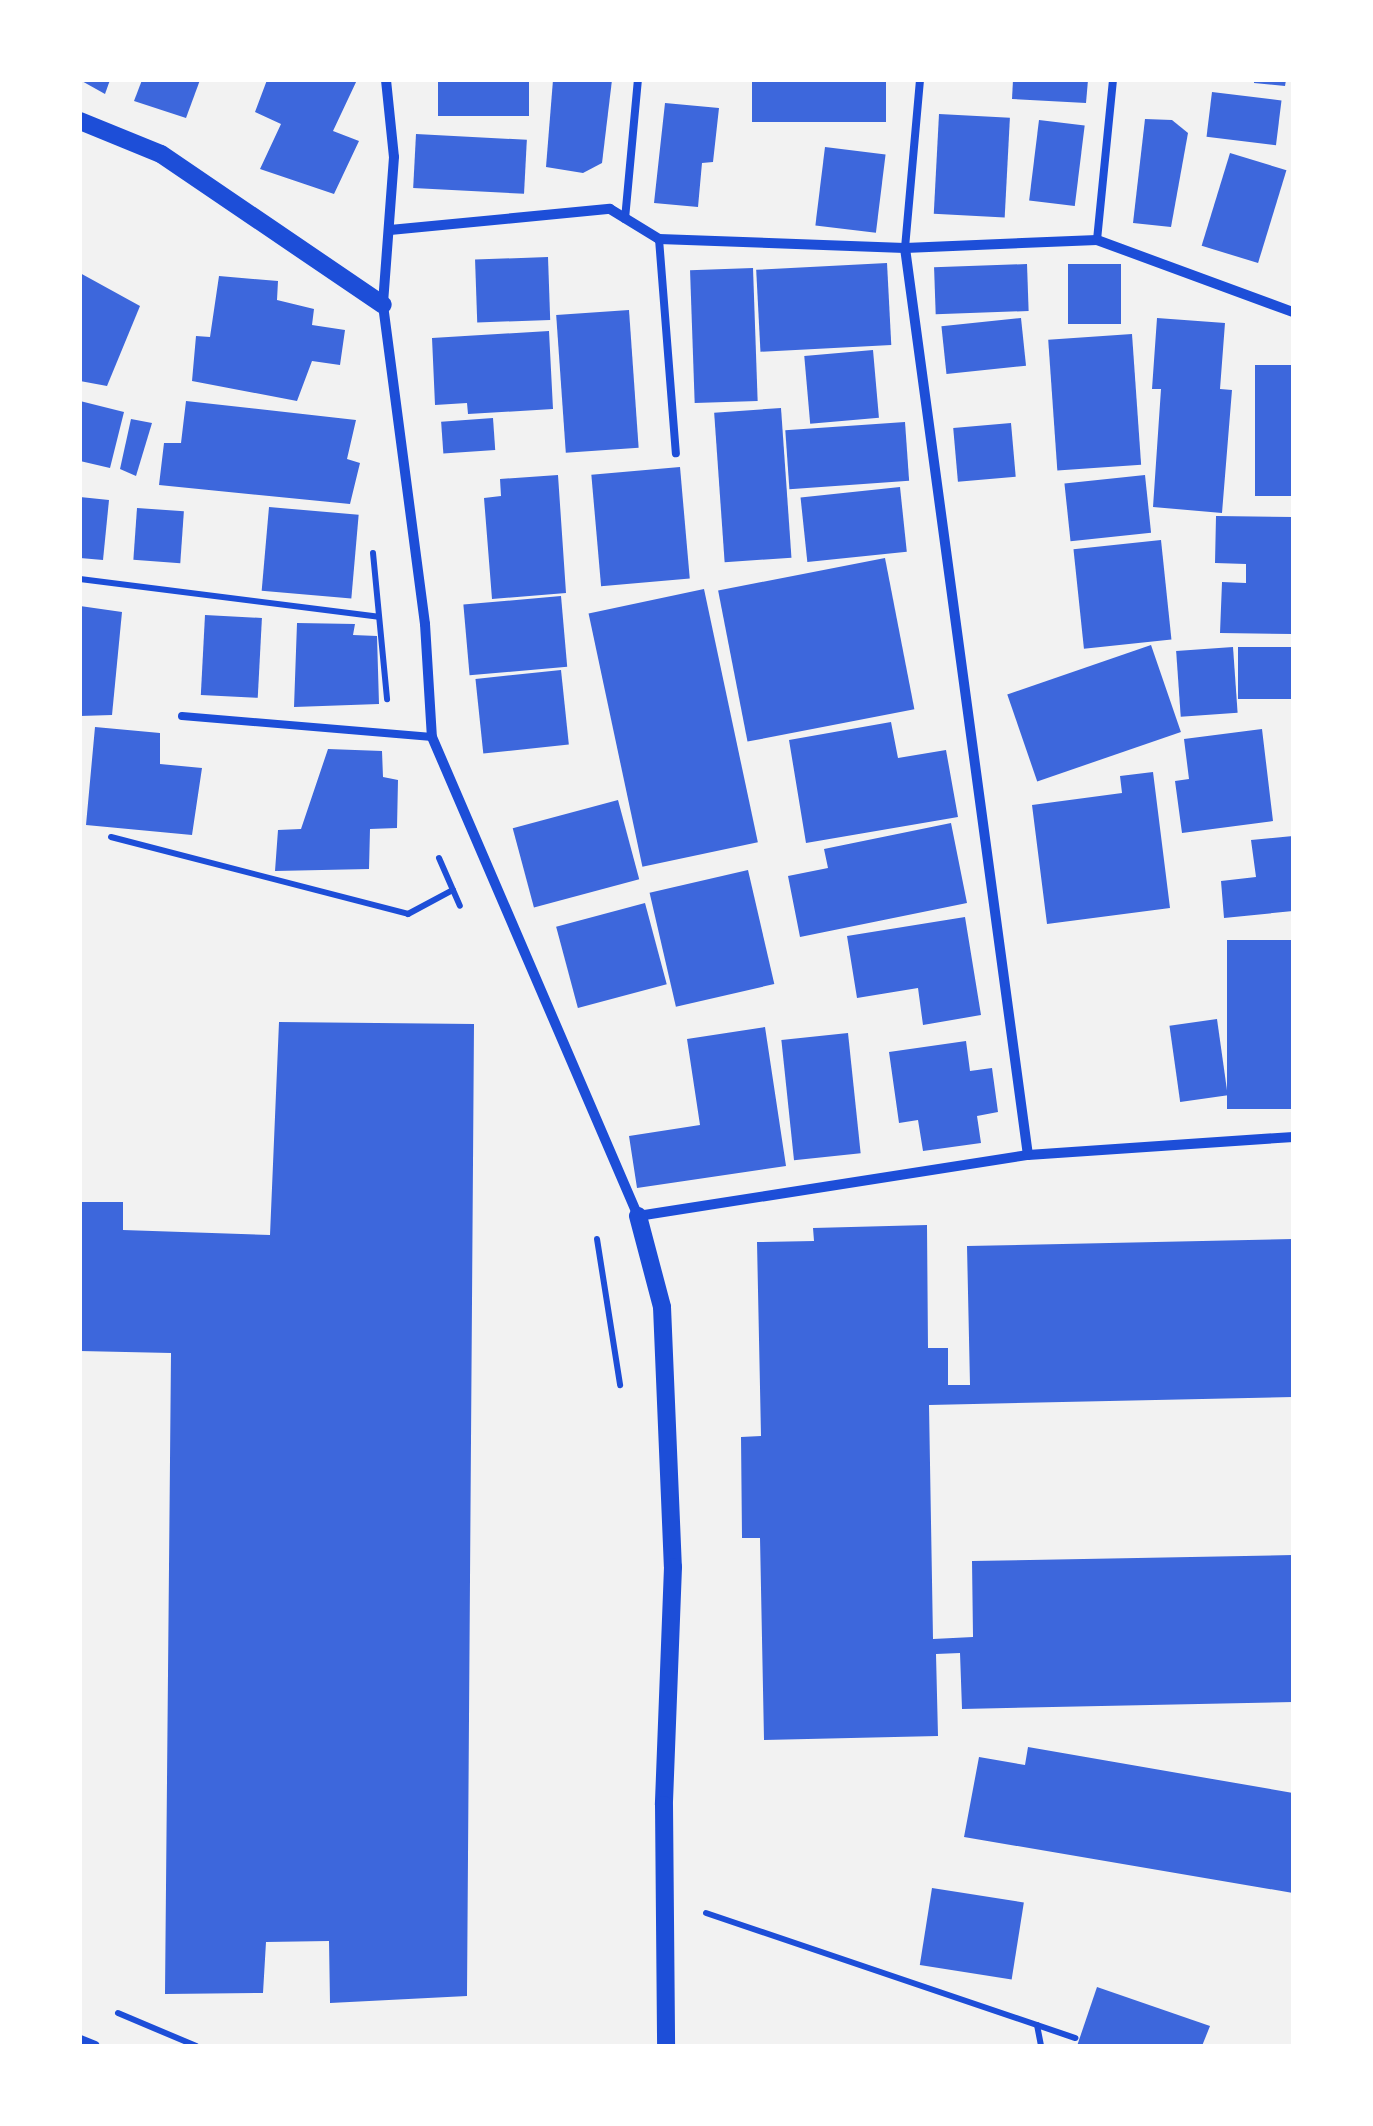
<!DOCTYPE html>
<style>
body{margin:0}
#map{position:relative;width:1373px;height:2126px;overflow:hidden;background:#f2f2f2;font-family:Cabin,sans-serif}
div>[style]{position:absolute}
.building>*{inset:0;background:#3d67dc;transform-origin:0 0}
.path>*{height:6px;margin:-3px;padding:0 3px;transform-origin:3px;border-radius:3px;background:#1d4ed8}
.service>*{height:8px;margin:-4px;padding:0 4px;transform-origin:4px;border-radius:4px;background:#1d4ed8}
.minor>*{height:10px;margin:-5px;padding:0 5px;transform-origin:5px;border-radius:5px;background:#1d4ed8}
.tertiary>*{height:18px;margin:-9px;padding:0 9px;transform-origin:9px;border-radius:9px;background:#1d4ed8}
span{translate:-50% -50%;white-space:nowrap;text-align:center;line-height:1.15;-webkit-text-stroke:10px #fff;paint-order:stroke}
.frame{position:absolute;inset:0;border:82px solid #fff;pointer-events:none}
</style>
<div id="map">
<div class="building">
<i style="clip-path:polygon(80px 80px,110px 80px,105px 94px)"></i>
<i style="clip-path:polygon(142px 80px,200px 80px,186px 118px,134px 101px)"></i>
<i style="clip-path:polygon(267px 80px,357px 80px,333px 131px,359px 141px,334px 194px,260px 169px,281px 124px,255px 112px)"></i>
<i style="left:438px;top:80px;width:91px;height:36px"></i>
<i style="clip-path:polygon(553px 80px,612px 80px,602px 163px,583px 173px,546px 167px)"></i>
<i style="left:752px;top:80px;width:134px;height:42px"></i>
<i style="clip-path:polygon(1013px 80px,1088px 80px,1086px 103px,1012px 99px)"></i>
<i style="clip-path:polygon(1254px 80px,1286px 80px,1285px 86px,1254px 83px)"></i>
<i style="left:1212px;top:92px;width:70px;height:45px;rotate:7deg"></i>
<i style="clip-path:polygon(665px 103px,719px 108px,713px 162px,702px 163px,698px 207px,654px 203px)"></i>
<i style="left:939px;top:114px;width:71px;height:100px;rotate:3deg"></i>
<i style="clip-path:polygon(1145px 119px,1172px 120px,1188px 133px,1171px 227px,1133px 223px)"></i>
<i style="left:1039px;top:120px;width:46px;height:81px;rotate:7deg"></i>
<i style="left:416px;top:134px;width:111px;height:54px;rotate:3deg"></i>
<i style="left:825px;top:147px;width:61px;height:79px;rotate:7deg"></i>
<i style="left:1230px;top:153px;width:59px;height:97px;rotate:17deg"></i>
<i style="left:548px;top:257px;width:63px;height:73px;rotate:88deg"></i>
<i style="left:887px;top:263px;width:82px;height:131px;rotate:87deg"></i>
<i style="left:1027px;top:264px;width:47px;height:93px;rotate:88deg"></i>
<i style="left:1068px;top:264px;width:53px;height:60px"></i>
<i style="left:753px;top:268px;width:133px;height:63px;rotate:88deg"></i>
<i style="clip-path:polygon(80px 273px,140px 306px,107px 386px,80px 381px)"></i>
<i style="clip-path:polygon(219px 276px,278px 281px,277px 300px,314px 309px,312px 325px,345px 330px,340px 365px,312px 361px,297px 401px,192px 381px,196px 336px,210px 337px)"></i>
<i style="left:629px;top:310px;width:138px;height:73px;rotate:86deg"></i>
<i style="left:1021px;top:318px;width:48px;height:80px;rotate:84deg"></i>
<i style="clip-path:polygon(1157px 318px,1225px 323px,1220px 389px,1232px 390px,1222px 513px,1153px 507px,1161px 389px,1152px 389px)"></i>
<i style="clip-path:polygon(549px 331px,553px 409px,468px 414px,467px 403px,435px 405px,432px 338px)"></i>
<i style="left:1132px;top:334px;width:131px;height:84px;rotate:86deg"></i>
<i style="left:873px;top:350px;width:68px;height:69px;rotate:85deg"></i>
<i style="left:1293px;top:365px;width:131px;height:38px;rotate:90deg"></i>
<i style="clip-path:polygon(80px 401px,124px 412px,110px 468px,80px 461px)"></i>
<i style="clip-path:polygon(186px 401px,356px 420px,347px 459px,360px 463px,350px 504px,159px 485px,164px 443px,181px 443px)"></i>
<i style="left:781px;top:408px;width:150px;height:67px;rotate:86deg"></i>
<i style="left:493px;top:418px;width:32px;height:52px;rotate:86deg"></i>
<i style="clip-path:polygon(131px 419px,152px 423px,136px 476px,120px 469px)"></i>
<i style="left:905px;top:422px;width:59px;height:120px;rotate:86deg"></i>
<i style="left:1011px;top:423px;width:54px;height:58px;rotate:85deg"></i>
<i style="left:680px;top:467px;width:112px;height:89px;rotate:85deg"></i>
<i style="clip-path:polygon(558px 475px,566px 593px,492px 599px,484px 498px,501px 496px,500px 479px)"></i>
<i style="left:1145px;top:475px;width:58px;height:81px;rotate:84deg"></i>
<i style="left:900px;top:487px;width:65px;height:100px;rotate:84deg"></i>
<i style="clip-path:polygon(80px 497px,109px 500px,103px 560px,80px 558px)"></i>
<i style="left:269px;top:507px;width:90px;height:84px;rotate:5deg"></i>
<i style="left:137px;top:508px;width:47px;height:52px;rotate:4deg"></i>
<i style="clip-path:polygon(1216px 516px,1293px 517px,1293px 634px,1220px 633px,1222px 582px,1246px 583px,1246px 564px,1215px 563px)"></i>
<i style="left:1161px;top:540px;width:100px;height:88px;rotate:84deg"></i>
<i style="left:885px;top:558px;width:154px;height:170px;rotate:79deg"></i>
<i style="left:704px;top:589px;width:259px;height:118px;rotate:78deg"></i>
<i style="left:561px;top:596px;width:71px;height:98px;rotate:85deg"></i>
<i style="clip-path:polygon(80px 606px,122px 612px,112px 715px,80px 716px)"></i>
<i style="left:205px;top:615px;width:57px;height:80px;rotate:3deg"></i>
<i style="clip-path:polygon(297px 623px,355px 624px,353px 635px,377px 636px,379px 704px,294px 707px)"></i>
<i style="left:1151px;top:645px;width:92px;height:152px;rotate:71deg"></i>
<i style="left:1233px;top:647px;width:66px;height:57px;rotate:86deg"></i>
<i style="left:1238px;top:647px;width:55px;height:52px"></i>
<i style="left:561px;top:670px;width:75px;height:86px;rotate:84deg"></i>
<i style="clip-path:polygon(891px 722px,898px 758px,946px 750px,958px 817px,806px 843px,789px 740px)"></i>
<i style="clip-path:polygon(95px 727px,160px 733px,160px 764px,202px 768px,192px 835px,86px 825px)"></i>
<i style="clip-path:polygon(1262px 729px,1273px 821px,1182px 833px,1175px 781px,1189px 779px,1184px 739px)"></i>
<i style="clip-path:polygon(328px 749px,382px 751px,383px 777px,398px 780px,397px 828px,370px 829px,369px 869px,275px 871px,278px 830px,301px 829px)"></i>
<i style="clip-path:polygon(1153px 772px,1170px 908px,1047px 924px,1032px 805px,1122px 793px,1120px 776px)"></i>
<i style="left:618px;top:800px;width:82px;height:109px;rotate:75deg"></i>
<i style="clip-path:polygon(951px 823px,967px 903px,800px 937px,788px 876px,828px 868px,824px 849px)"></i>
<i style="clip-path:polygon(1293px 836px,1293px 911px,1224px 918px,1221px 881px,1256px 877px,1251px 840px)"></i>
<i style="left:748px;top:870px;width:117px;height:101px;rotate:77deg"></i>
<i style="left:645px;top:903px;width:84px;height:92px;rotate:75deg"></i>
<i style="clip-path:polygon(965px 917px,981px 1015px,923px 1025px,918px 988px,857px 998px,847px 936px)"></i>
<i style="left:1227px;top:940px;width:66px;height:169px"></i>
<i style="left:1217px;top:1019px;width:77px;height:48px;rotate:82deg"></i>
<i style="clip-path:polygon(279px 1022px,474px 1024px,467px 1996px,330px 2003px,329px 1941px,266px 1942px,263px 1993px,165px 1994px,171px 1353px,80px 1351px,80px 1202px,123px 1202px,123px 1230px,270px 1235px)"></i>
<i style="clip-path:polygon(765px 1027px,786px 1166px,637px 1188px,629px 1136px,700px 1125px,687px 1039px)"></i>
<i style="left:848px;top:1033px;width:121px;height:67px;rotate:84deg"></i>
<i style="clip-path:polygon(966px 1041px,970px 1071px,992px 1068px,998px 1112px,977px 1116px,981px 1143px,923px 1151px,918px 1120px,899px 1123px,889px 1052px)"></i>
<i style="clip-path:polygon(927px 1225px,928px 1348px,948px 1348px,948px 1385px,970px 1385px,967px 1246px,1293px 1239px,1293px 1397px,929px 1405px,933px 1639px,973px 1637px,972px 1561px,1293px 1555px,1293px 1702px,962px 1709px,960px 1653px,936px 1654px,938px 1736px,764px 1740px,760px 1538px,742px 1538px,741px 1437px,761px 1436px,757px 1242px,814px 1241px,813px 1228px)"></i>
<i style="clip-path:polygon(1028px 1747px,1293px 1793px,1293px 1893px,964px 1837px,979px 1757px,1025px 1765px)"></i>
<i style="left:932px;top:1888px;width:93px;height:78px;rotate:9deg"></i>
<i style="clip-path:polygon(1097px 1987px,1210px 2026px,1202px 2046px,1077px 2046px)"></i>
</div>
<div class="path">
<i style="left:373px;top:553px;width:147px;rotate:84.5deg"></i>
<i style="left:80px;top:579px;width:301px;rotate:7.2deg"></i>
<i style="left:111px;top:837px;width:307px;rotate:14.5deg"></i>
<i style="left:408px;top:914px;width:51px;rotate:-28.1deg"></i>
<i style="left:439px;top:858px;width:52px;rotate:66.4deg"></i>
<i style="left:597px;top:1239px;width:148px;rotate:81deg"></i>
<i style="left:706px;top:1913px;width:390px;rotate:18.7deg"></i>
<i style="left:118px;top:2013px;width:85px;rotate:22.9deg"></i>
<i style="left:1037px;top:2025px;width:21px;rotate:79deg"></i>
</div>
<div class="service">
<i style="left:625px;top:219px;width:140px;rotate:-84.7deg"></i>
<i style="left:659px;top:239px;width:215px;rotate:85.5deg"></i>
<i style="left:1097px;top:240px;width:161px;rotate:-84.3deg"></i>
<i style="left:905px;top:248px;width:169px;rotate:-84.9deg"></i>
<i style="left:182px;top:716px;width:251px;rotate:4.8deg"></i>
</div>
<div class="minor">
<i style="left:386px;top:80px;width:77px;rotate:84.1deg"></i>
<i style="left:394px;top:157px;width:148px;rotate:94.3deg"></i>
<i style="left:383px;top:305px;width:322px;rotate:82.5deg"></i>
<i style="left:425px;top:624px;width:113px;rotate:86.5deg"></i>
<i style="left:432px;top:737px;width:521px;rotate:66.73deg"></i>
<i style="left:638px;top:1216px;width:395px;rotate:-8.9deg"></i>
<i style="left:1028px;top:1155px;width:266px;rotate:-3.9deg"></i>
<i style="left:390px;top:230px;width:221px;rotate:-5.5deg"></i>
<i style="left:610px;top:209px;width:57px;rotate:31.5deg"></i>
<i style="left:659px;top:239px;width:246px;rotate:2.1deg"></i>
<i style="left:905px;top:248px;width:192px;rotate:-2.4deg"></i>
<i style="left:1097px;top:240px;width:209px;rotate:20.2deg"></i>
<i style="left:905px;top:248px;width:915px;rotate:82.28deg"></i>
<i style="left:80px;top:2040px;width:16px;rotate:22deg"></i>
</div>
<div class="tertiary">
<i style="left:80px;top:121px;width:87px;rotate:22.2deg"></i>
<i style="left:161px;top:154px;width:268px;rotate:34.2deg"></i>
<i style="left:638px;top:1216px;width:94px;rotate:75.2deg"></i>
<i style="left:662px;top:1307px;width:260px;rotate:87.6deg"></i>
<i style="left:673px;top:1567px;width:238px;rotate:92.2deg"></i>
<i style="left:664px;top:1805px;width:241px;rotate:89.5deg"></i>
</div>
<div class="frame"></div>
</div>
